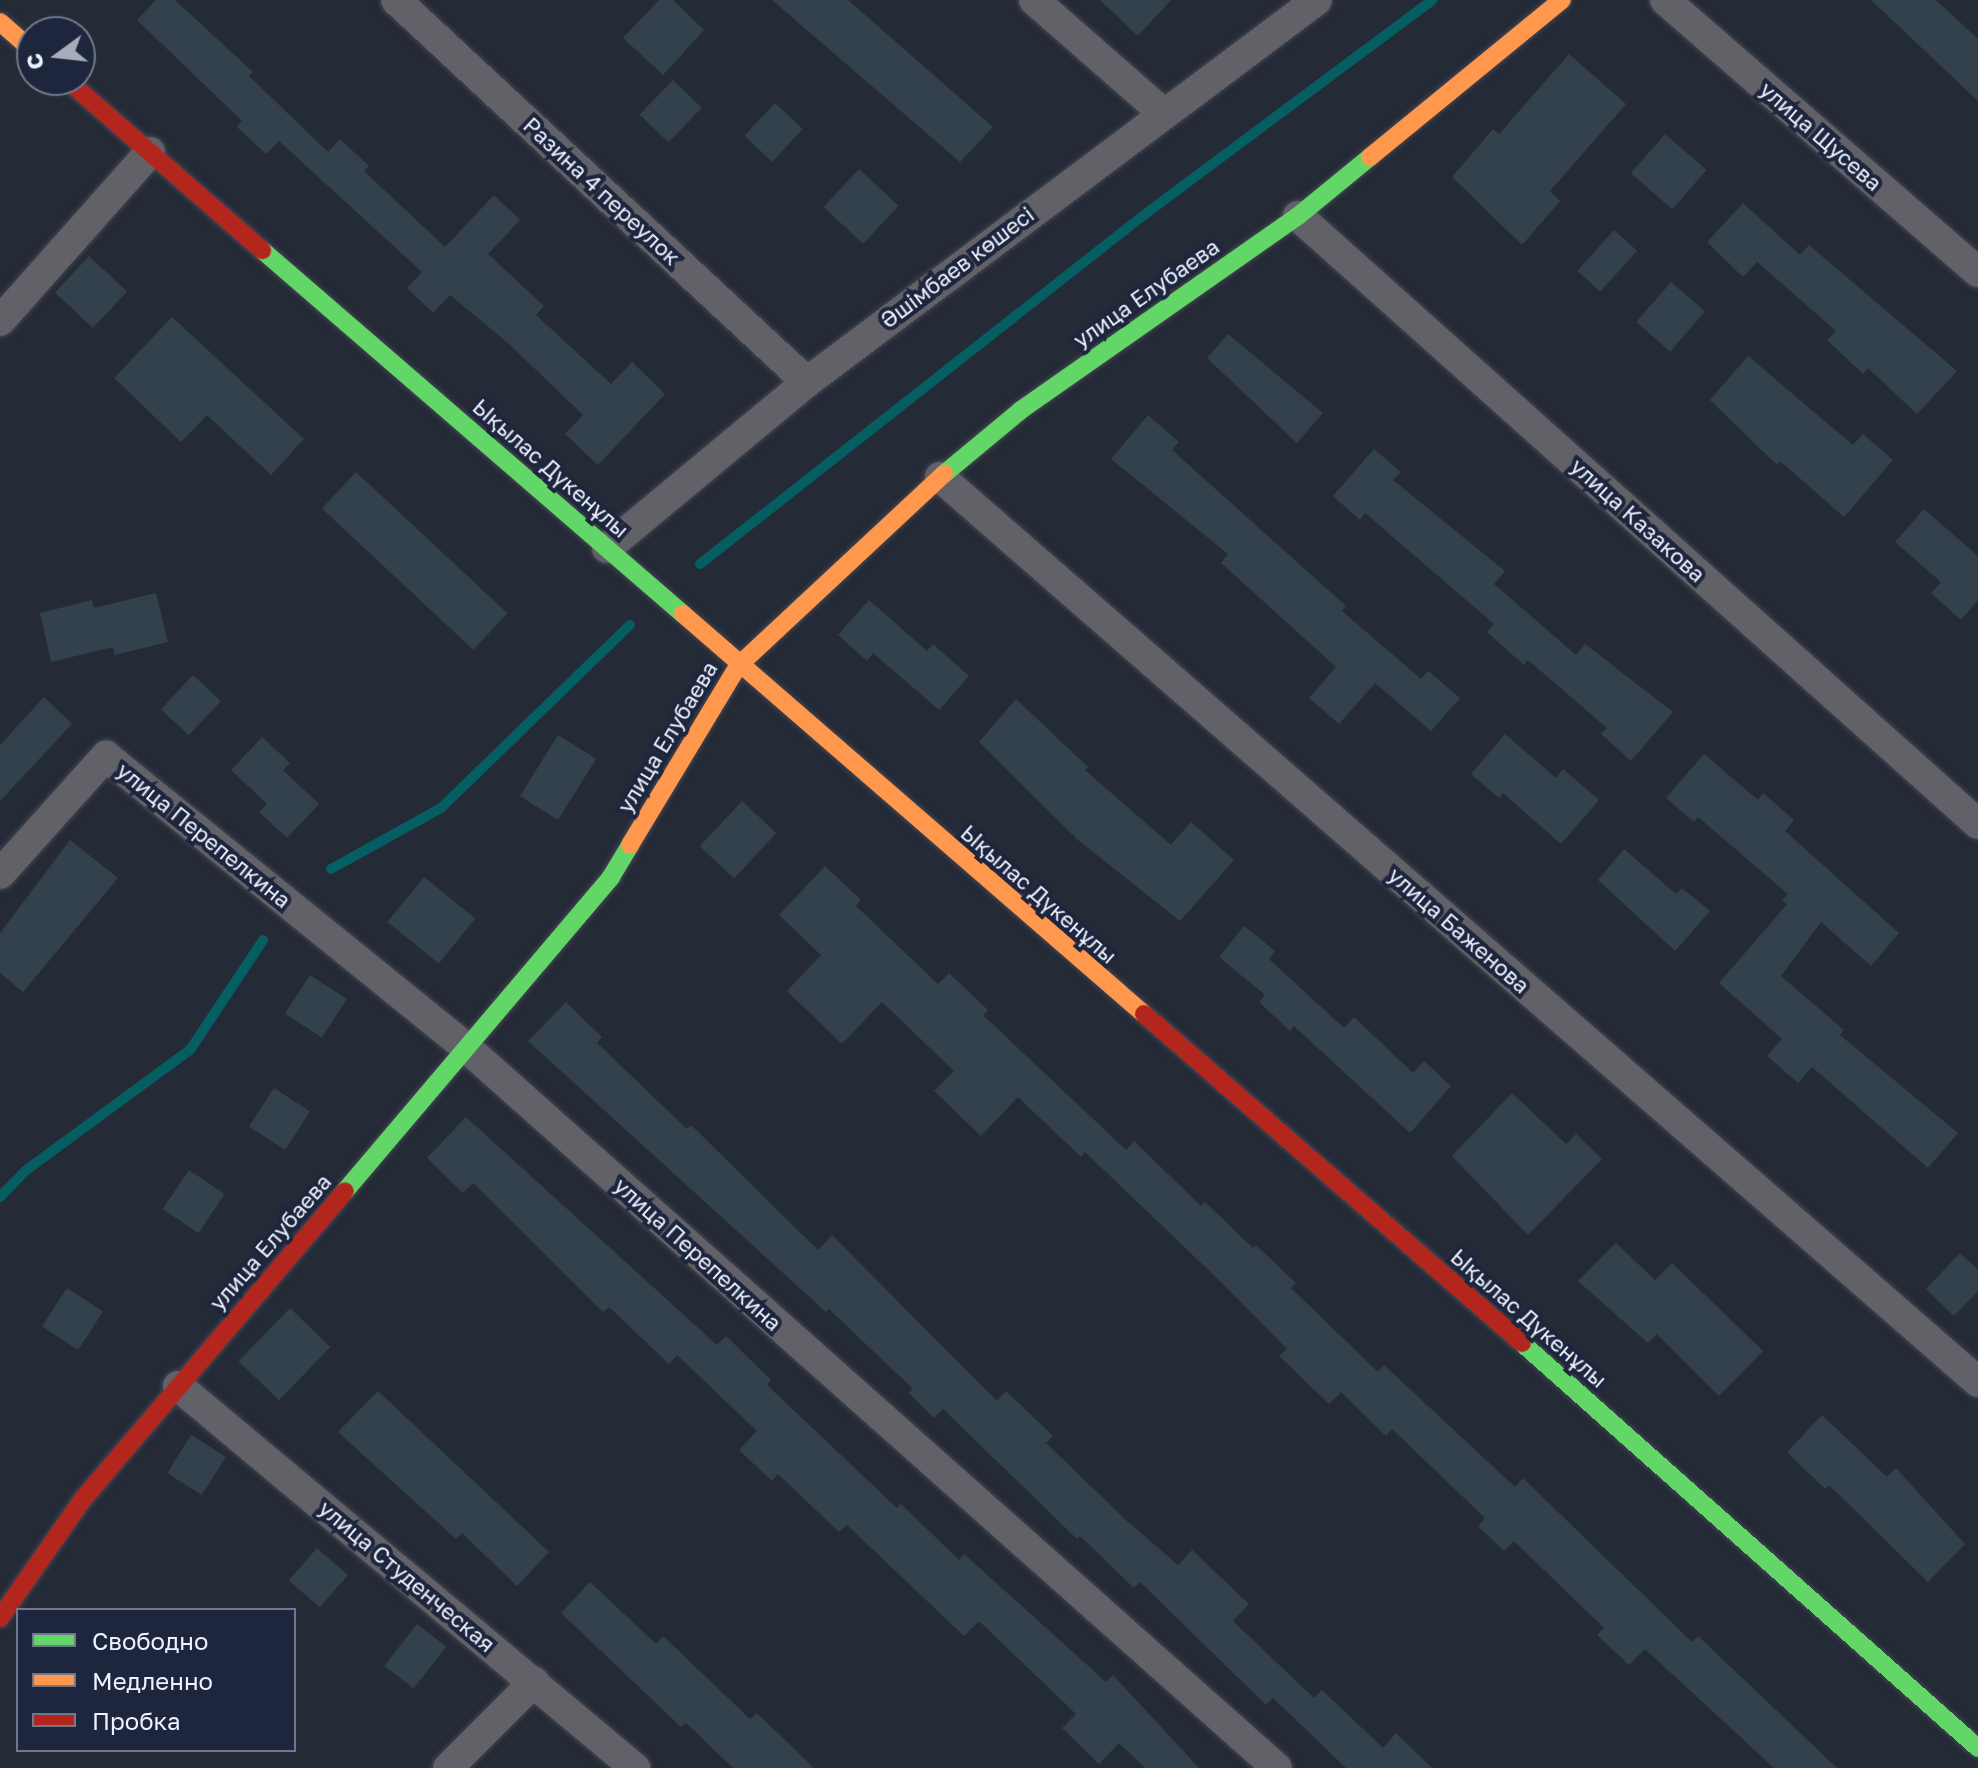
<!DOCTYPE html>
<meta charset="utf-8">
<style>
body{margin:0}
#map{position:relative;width:1978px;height:1768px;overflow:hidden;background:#252a37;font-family:"Golos Text",sans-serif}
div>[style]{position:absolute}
.stream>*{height:10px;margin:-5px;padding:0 5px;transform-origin:5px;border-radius:5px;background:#045e62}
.building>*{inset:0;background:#33414c;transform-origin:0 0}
.roads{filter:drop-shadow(0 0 2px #434751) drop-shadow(0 0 2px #434751)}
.street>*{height:30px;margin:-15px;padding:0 15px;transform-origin:15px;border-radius:15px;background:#626167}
.fast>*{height:18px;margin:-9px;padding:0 9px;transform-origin:9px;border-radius:9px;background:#63d668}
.slow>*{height:18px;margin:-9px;padding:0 9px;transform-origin:9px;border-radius:9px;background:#ff974d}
.jam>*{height:18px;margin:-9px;padding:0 9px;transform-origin:9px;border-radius:9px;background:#b3261e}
span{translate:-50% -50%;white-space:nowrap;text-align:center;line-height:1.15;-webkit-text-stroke:8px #1e263e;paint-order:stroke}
.street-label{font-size:22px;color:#ecf2ff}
.legend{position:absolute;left:16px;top:1608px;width:280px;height:144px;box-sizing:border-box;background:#1e263e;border:2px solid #70788b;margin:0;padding:10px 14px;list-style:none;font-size:24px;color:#ecf2ff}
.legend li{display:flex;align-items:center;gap:16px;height:40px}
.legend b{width:40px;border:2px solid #70788b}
.north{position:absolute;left:16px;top:16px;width:80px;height:80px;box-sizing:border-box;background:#1e263e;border:2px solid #70788b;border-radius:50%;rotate:255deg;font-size:22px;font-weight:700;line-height:32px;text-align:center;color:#ecf2ff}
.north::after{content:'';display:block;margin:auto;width:28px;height:36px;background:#a6acb9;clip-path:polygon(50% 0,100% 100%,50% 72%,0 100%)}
</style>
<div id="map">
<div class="stream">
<i style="left:700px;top:564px;width:560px;rotate:-38.18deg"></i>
<i style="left:1140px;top:218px;width:365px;rotate:-36.7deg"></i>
<i style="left:331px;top:869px;width:126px;rotate:-29deg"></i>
<i style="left:441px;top:808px;width:263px;rotate:-44.1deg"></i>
<i style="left:0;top:1197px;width:36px;rotate:-46deg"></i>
<i style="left:25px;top:1171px;width:205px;rotate:-36.3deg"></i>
<i style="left:190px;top:1050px;width:132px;rotate:-56.4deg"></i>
</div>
<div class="building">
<i style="clip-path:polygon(156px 0,175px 0,253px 72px,249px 76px,328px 152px,340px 139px,369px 166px,364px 171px,445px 247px,494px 195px,520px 220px,488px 254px,544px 306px,536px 315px,611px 384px,632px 362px,665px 394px,598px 465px,565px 434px,583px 415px,509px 344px,450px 295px,433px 313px,407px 288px,422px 272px,279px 141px,266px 154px,237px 127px,242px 121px,137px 20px)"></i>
<i style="clip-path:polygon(659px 0,673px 0,704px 30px,663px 75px,623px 38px)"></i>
<i style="clip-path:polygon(772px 0,848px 0,993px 127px,960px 162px)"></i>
<i style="clip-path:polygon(1100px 0,1171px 0,1138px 36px)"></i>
<i style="clip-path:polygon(1871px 0,1936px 0,1978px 39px,1978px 101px)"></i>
<i style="clip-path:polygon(1569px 54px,1626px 104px,1550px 191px,1560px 201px,1522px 245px,1452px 177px,1493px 129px,1499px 134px)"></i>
<i style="left:673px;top:80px;width:40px;height:48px;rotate:44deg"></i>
<i style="left:775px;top:103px;width:38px;height:45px;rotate:43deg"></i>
<i style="left:1665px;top:134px;width:55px;height:52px;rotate:41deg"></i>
<i style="left:859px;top:169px;width:54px;height:52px;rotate:43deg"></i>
<i style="clip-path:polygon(1743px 203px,1800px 255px,1809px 245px,1957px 371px,1917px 414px,1868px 368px,1863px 374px,1827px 340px,1836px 331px,1757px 262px,1743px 277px,1707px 242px)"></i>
<i style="left:1614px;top:230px;width:31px;height:55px;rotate:42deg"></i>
<i style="left:89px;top:256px;width:52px;height:50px;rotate:43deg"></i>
<i style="left:1671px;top:282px;width:45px;height:53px;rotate:41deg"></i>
<i style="clip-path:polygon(172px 317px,304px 439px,271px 475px,207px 415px,181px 442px,114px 378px)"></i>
<i style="clip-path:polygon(1228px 334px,1323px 413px,1297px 443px,1207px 358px)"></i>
<i style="clip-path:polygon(1748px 356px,1853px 445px,1863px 434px,1893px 460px,1844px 517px,1780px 461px,1777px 465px,1710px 400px)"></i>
<i style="clip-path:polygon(1148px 415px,1179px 442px,1172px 450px,1346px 606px,1342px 611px,1421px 679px,1428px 671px,1460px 698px,1431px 731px,1375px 683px,1339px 724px,1309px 698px,1336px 667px,1221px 563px,1228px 554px,1111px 459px)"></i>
<i style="clip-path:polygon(1374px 449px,1401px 472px,1393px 480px,1505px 571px,1494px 584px,1576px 655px,1585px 644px,1673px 712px,1631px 761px,1601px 734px,1607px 728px,1528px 660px,1524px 665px,1487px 632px,1494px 624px,1365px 513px,1360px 520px,1333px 496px)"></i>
<i style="left:356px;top:472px;width:207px;height:50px;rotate:43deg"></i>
<i style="clip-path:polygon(1924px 509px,1978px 556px,1978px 600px,1961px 620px,1931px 593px,1941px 582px,1895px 542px)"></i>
<i style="clip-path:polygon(156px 593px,168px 642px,115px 655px,113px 647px,51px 662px,40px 613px,92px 600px,94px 608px)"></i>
<i style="clip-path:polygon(869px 600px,927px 651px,933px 644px,969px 676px,939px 710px,873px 653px,867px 661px,838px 635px)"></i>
<i style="left:193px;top:675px;width:38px;height:47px;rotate:43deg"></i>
<i style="clip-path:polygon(44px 697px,72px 724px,0 801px,0 745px)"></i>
<i style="clip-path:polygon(1016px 699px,1088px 767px,1085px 770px,1171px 845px,1191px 822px,1234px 860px,1180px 921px,1078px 840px,979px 742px)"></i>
<i style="clip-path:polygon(1505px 734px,1556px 778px,1563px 769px,1599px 800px,1561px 844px,1503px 793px,1499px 798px,1471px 774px)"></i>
<i style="left:558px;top:735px;width:45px;height:72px;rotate:32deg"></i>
<i style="clip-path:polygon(262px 737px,290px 763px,283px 770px,319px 804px,287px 838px,259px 812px,267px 804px,231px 770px)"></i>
<i style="clip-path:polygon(1704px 754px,1758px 800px,1763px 793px,1794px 820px,1785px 831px,1899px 933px,1871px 966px,1821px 922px,1781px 976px,1844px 1030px,1840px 1035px,1958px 1133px,1928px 1168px,1812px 1067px,1798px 1083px,1767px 1056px,1782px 1039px,1719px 983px,1787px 904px,1782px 900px,1788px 894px,1698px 817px,1694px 822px,1666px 798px)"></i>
<i style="left:742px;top:801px;width:47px;height:62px;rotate:43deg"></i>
<i style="clip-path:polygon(70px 840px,118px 878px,23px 992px,0 973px,0 933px)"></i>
<i style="clip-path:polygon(1624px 849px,1676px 894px,1682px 888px,1710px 911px,1675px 951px,1598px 880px)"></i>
<i style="clip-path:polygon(825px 866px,861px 900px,856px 906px,938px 984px,949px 973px,988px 1010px,983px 1015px,1126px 1150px,1134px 1141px,1201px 1206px,1205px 1202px,1253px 1248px,1256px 1245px,1296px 1283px,1291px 1288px,1378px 1372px,1384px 1365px,1515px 1487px,1523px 1478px,1692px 1642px,1698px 1636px,1837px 1768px,1774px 1768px,1645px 1649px,1629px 1665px,1597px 1635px,1604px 1628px,1514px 1541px,1504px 1551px,1478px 1526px,1485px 1518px,1392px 1429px,1386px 1436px,1341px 1392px,1329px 1404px,1279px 1356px,1287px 1349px,1221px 1282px,1085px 1152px,1081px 1157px,1018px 1097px,981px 1136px,934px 1091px,954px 1071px,882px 1002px,842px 1044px,787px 991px,821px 955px,779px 915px)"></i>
<i style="left:424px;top:877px;width:66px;height:58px;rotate:39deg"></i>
<i style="clip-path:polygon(1244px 926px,1275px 951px,1269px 959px,1344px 1028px,1354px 1017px,1413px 1073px,1424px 1061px,1451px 1086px,1410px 1133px,1294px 1026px,1290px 1031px,1259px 1002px,1265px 995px,1219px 957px)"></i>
<i style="left:310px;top:975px;width:44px;height:46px;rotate:33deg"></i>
<i style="clip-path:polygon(566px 1002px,602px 1037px,597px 1043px,687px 1129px,691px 1125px,818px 1250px,832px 1235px,997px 1401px,1006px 1391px,1053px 1436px,1046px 1443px,1127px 1521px,1178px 1565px,1192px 1550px,1249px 1604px,1233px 1621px,1314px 1698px,1322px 1690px,1383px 1748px,1396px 1733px,1432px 1768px,1346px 1768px,1273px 1698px,1266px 1705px,1140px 1582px,1134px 1588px,1080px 1536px,1077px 1539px,943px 1409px,934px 1418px,909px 1393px,913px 1389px,829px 1309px,826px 1312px,528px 1041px)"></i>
<i style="left:274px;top:1088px;width:43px;height:46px;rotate:33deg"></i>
<i style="clip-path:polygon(1512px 1093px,1566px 1144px,1576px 1134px,1602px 1159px,1528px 1235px,1452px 1156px)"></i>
<i style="clip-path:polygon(466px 1117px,717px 1345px,726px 1336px,771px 1380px,767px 1385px,897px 1508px,901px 1504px,959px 1560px,964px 1554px,1106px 1682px,1113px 1675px,1199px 1768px,1145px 1768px,1119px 1743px,1099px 1764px,1062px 1728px,1076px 1714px,979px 1621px,964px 1636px,847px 1525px,839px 1532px,778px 1474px,772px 1481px,739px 1450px,757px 1431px,677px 1355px,669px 1364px,609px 1307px,603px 1312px,473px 1183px,463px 1193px,427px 1158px)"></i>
<i style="left:189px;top:1170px;width:43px;height:47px;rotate:34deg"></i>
<i style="clip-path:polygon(1616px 1243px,1655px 1280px,1672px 1263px,1763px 1351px,1719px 1396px,1657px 1334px,1648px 1343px,1578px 1281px)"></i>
<i style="clip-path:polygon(1960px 1253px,1978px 1270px,1978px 1291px,1954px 1316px,1926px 1289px)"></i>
<i style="left:67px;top:1288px;width:43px;height:46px;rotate:33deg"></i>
<i style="left:290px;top:1308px;width:56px;height:74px;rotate:44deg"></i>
<i style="clip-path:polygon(378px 1391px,549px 1552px,517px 1586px,462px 1533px,456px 1539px,338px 1432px)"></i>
<i style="clip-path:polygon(1822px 1415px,1887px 1477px,1896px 1468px,1965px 1544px,1928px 1582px,1829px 1485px,1825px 1489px,1787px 1452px)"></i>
<i style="left:191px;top:1435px;width:41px;height:45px;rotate:32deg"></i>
<i style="left:317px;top:1548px;width:41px;height:43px;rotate:41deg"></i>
<i style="clip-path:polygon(590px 1582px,656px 1644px,663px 1636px,750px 1719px,757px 1713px,814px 1768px,733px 1768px,686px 1723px,681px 1727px,561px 1613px)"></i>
<i style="left:417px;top:1624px;width:37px;height:53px;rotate:38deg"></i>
</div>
<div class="roads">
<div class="street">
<i style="left:396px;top:0;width:561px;rotate:42.91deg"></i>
<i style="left:1034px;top:0;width:171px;rotate:41.2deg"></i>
<i style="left:1665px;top:0;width:415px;rotate:41deg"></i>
<i style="left:1298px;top:216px;width:912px;rotate:41.8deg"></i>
<i style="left:0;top:321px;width:226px;rotate:-48.4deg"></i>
<i style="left:940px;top:477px;width:1377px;rotate:41.08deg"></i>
<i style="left:607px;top:548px;width:260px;rotate:-39.7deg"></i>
<i style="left:807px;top:382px;width:637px;rotate:-36.83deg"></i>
<i style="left:0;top:874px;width:159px;rotate:-48.1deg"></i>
<i style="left:106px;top:756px;width:466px;rotate:39deg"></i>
<i style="left:468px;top:1049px;width:1082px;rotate:41.63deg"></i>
<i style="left:178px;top:1386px;width:596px;rotate:39.89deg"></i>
<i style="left:448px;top:1768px;width:122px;rotate:-45deg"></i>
</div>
<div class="fast">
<i style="left:262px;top:250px;width:557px;rotate:40.85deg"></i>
<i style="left:944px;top:474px;width:100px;rotate:-39.7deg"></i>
<i style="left:1021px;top:410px;width:338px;rotate:-35deg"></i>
<i style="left:1298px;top:216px;width:93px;rotate:-39.3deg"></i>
<i style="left:345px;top:1191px;width:412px;rotate:-49.7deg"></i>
<i style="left:611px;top:877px;width:37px;rotate:-59deg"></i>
<i style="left:1522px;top:1343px;width:610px;rotate:41.61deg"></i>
</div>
<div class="slow">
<i style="left:0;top:22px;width:43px;rotate:41.2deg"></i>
<i style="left:1370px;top:157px;width:248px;rotate:-39.3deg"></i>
<i style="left:683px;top:614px;width:610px;rotate:40.95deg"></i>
<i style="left:630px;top:845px;width:209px;rotate:-58.9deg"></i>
<i style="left:738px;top:666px;width:282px;rotate:-43deg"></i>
</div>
<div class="jam">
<i style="left:67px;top:80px;width:259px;rotate:41.1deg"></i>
<i style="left:1144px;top:1014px;width:501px;rotate:41.04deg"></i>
<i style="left:0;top:1618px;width:145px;rotate:-55.1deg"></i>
<i style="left:83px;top:1499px;width:404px;rotate:-49.6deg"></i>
</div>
</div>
<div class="street-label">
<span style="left:1821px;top:136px;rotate:41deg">улица Щусева</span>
<span style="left:602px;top:191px;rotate:43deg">Разина 4 переулок</span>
<span style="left:957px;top:267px;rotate:-37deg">Әшімбаев көшесі</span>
<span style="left:1146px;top:293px;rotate:-35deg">улица Елубаева</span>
<span style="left:551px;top:468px;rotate:41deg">Ықылас Дүкенұлы</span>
<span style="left:1638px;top:520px;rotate:42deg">улица Казакова</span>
<span style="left:667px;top:737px;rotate:-59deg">улица Елубаева</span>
<span style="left:204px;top:835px;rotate:39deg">улица Перепелкина</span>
<span style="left:1039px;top:894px;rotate:41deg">Ықылас Дүкенұлы</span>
<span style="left:1459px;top:930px;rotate:41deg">улица Баженова</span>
<span style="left:270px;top:1242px;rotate:-49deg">улица Елубаева</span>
<span style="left:698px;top:1254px;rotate:42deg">улица Перепелкина</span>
<span style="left:1529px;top:1318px;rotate:41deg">Ықылас Дүкенұлы</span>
<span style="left:407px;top:1576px;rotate:40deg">улица Студенческая</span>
</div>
<ul class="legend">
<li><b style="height:10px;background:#63d668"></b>Свободно</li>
<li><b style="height:10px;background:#ff974d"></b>Медленно</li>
<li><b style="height:10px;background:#b3261e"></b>Пробка</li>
</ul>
<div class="north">С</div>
</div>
